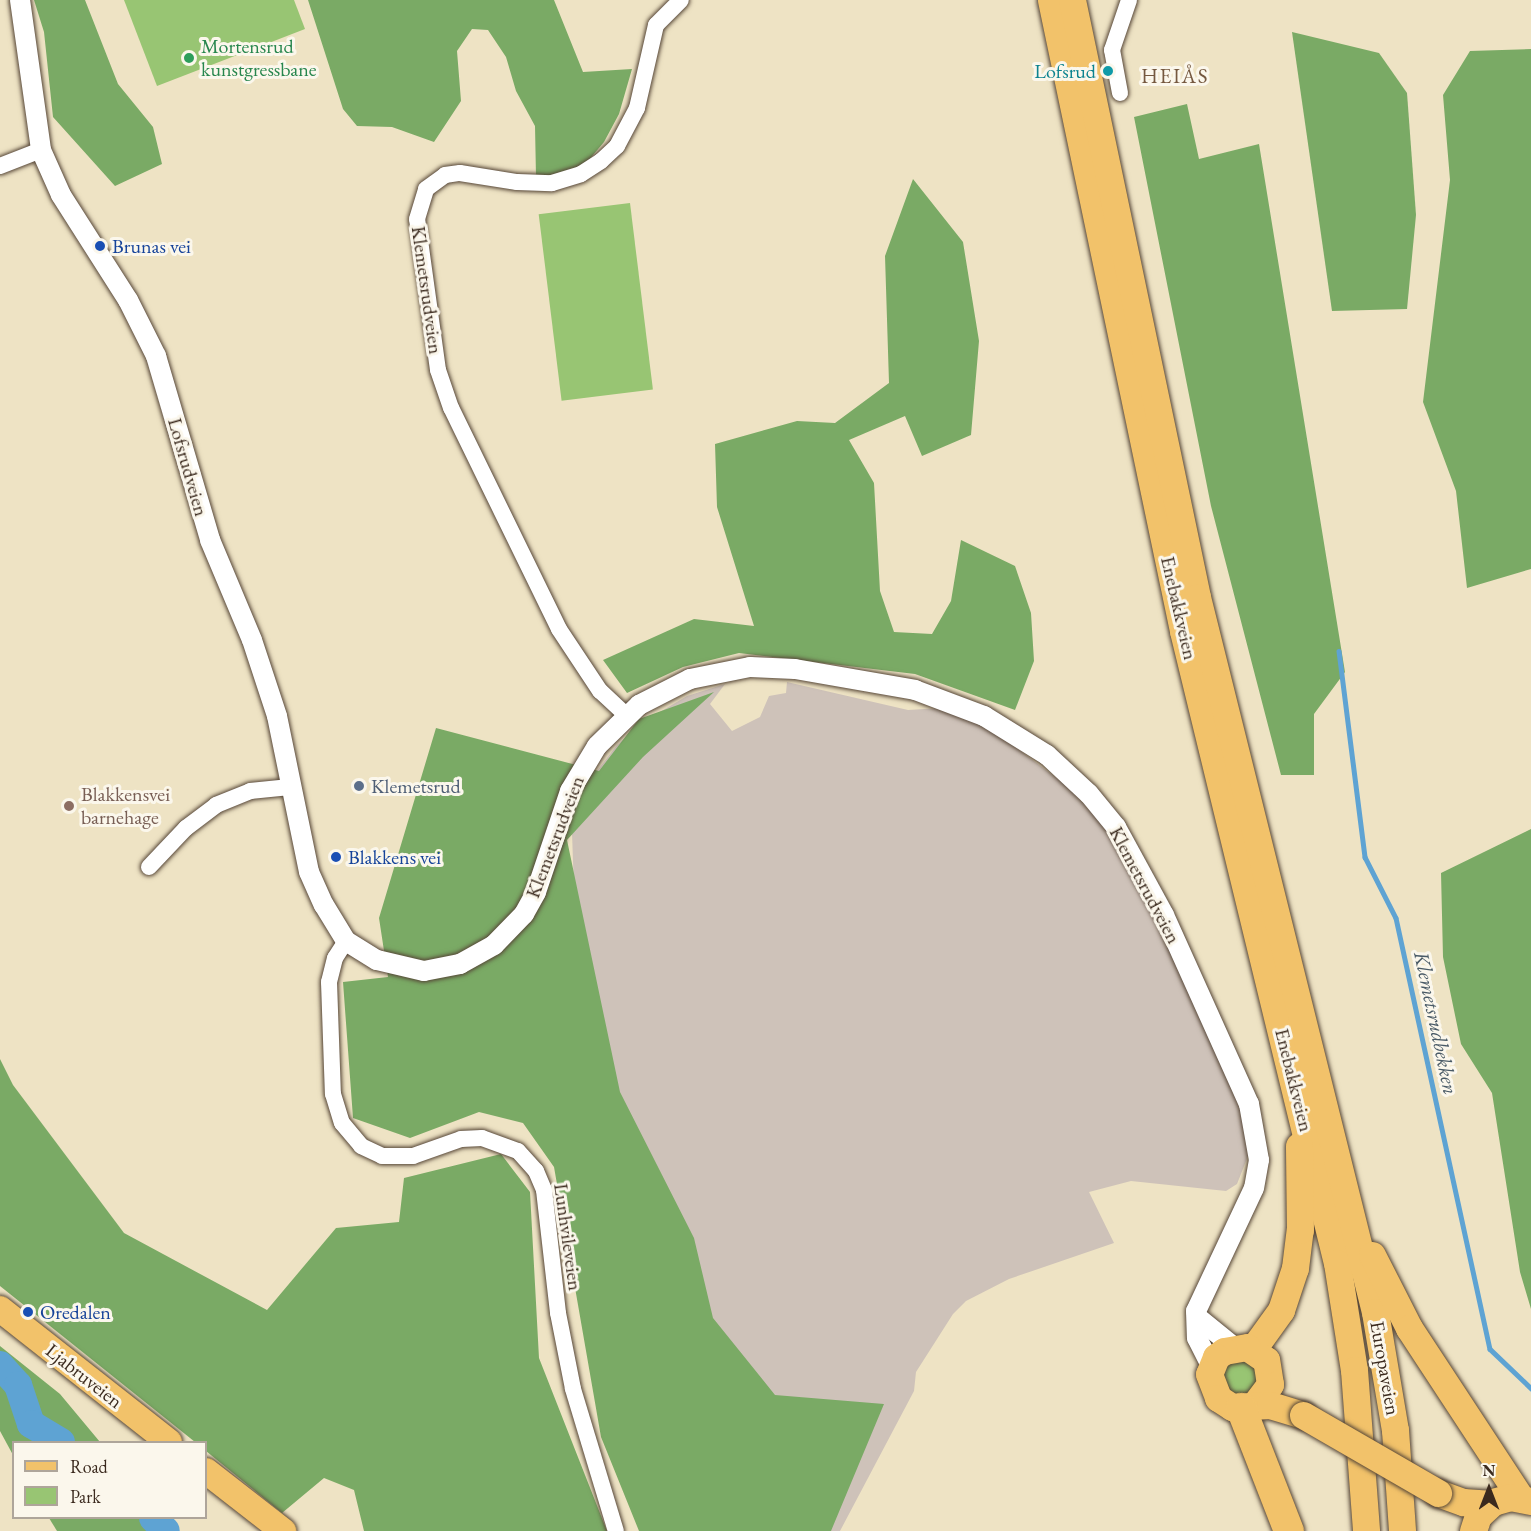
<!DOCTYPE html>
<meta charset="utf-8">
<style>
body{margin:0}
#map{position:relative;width:1531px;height:1531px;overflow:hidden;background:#eee3c4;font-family:"EB Garamond",serif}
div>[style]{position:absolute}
.industrial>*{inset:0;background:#cec2b9}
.green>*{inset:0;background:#98c573;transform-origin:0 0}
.forest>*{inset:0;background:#7aaa65}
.stream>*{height:4.5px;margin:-2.25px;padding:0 2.25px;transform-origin:2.25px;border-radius:2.25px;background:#5ea3d3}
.river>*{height:28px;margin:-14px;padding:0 14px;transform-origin:14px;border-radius:14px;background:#5ea3d3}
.roads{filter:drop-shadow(0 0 2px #564637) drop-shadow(0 0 2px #564637)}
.minor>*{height:16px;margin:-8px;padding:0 8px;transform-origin:8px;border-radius:8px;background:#fff}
.tertiary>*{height:20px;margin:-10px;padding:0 10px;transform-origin:10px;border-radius:10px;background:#fff}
.primary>*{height:26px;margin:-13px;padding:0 13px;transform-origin:13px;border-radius:13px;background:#f2c26a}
.trunk>*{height:27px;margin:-13.5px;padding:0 13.5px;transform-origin:13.5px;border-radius:13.5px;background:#f2c26a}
.motorway>*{height:30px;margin:-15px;padding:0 15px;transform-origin:15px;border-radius:15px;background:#f2c26a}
.bridges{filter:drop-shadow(0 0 2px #564637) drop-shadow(0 0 2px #564637)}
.trunk-bridge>*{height:27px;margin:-13.5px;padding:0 13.5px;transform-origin:13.5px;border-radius:13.5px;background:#f2c26a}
.dots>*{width:16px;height:16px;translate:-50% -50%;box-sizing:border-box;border:3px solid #fbf7ec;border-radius:50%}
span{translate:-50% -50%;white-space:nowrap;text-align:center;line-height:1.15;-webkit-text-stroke:6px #fbf7ec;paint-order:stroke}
.leisure-label{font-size:20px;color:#27864d}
.left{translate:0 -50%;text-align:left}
.culture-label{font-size:20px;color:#0d838f}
.right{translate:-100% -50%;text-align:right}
.transit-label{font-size:20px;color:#164399}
.street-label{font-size:20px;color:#3b2a1e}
.service-label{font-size:20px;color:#4e5e75}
.education-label{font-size:20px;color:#785e54}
.neighbourhood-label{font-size:21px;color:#75583f;letter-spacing:1.5px}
.water-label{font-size:21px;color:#495a66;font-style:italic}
.legend{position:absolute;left:12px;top:1441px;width:195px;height:78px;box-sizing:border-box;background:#fbf7ec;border:2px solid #aea59a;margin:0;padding:8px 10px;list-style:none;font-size:18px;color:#3b2a1e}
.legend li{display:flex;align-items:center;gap:12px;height:30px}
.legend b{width:30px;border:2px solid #aea59a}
.north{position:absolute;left:1459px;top:1459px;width:60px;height:60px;-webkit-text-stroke:4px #fbf7ec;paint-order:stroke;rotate:0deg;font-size:16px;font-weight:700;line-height:24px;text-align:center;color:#3b2a1e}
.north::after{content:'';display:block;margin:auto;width:21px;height:27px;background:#3b2a1e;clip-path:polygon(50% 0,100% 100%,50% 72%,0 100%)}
</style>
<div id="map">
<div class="industrial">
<i style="clip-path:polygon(787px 682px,908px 710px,941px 708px,991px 729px,1067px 786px,1105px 827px,1147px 901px,1231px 1083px,1244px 1122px,1248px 1156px,1237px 1184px,1226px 1191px,1131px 1181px,1089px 1192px,1114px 1243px,1009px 1279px,966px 1301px,953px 1314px,916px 1372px,914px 1391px,840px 1531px,807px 1531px,608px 1102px,575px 918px,572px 833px,597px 771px,617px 745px,643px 722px,687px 696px,725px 684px,710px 704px,732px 731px,760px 717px,769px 696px,786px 693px)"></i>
</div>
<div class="green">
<i style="clip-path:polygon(124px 0,294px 0,305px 29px,157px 86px)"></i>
<i style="left:630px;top:203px;width:188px;height:92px;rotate:83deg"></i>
<i style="clip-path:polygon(1243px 1356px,1259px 1371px,1253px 1392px,1231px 1396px,1220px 1368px)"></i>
</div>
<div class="forest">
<i style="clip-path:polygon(34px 0,85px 0,118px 84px,153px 127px,162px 164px,115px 186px,53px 117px,44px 32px)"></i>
<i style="clip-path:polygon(308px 0,554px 0,583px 72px,632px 69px,619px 114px,604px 142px,588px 161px,566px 173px,536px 177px,535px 126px,516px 91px,506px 57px,488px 30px,472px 29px,457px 51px,461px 101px,434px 142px,392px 127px,357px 126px,343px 109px)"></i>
<i style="clip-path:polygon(1292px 32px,1379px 53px,1407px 93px,1416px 215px,1407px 309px,1332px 311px)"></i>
<i style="clip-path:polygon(1531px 49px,1531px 569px,1467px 588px,1456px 491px,1423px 402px,1450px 180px,1443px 95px,1470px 51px)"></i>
<i style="clip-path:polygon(1187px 104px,1199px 159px,1259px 144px,1345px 672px,1314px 714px,1314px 775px,1281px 775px,1211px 506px,1134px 117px)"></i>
<i style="clip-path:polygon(913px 179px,963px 242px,979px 341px,971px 435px,922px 456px,905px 416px,849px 440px,874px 483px,880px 591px,894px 632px,932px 634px,951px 601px,961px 540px,1015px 566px,1031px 613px,1034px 661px,1015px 710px,915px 674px,739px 653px,683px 667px,627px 693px,603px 660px,694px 619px,754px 626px,717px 507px,715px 444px,797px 421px,835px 423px,889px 383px,885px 256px)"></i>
<i style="clip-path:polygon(714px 692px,643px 757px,567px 840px,620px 1092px,694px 1238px,713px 1318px,775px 1395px,884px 1404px,831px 1531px,639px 1531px,601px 1437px,554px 1167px,523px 1123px,479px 1112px,410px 1138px,353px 1118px,343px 982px,388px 977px,379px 918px,436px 728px,599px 771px,639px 719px)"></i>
<i style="clip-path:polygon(1531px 829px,1531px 1309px,1520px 1272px,1492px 1093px,1461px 1044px,1443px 957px,1441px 873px)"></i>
<i style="clip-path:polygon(0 1059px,13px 1085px,124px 1233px,267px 1310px,336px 1228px,399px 1222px,404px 1178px,501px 1154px,530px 1192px,539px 1358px,607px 1531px,364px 1531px,354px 1490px,324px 1478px,282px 1513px,206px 1451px,206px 1442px,195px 1442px,0 1286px)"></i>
<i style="clip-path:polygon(0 1346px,60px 1394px,100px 1442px,14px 1442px,13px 1455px,0 1431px)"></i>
<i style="clip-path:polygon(49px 1518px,161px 1518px,174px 1531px,57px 1531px)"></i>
</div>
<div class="stream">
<i style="left:1339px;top:651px;width:208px;rotate:82.8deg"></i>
<i style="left:1365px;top:857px;width:68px;rotate:63.1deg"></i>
<i style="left:1396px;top:918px;width:441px;rotate:77.7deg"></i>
<i style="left:1490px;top:1349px;width:57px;rotate:43.6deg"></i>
</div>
<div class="river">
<i style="left:0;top:1365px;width:27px;rotate:48deg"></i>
<i style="left:18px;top:1385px;width:41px;rotate:71.6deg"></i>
<i style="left:31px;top:1424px;width:35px;rotate:31deg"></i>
<i style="left:153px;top:1518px;width:18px;rotate:45deg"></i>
</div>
<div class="roads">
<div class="minor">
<i style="left:1120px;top:93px;width:44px;rotate:-100.5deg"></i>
<i style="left:1112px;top:50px;width:53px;rotate:-71.2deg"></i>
<i style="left:0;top:166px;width:44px;rotate:-21.3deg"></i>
<i style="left:626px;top:715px;width:35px;rotate:-137deg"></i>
<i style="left:600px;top:691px;width:74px;rotate:-123.5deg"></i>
<i style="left:559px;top:629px;width:246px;rotate:-116deg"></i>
<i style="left:451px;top:408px;width:40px;rotate:-108.9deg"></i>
<i style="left:438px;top:370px;width:152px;rotate:-97.9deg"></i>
<i style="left:417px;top:219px;width:31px;rotate:-73deg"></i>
<i style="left:426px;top:189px;width:24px;rotate:-36deg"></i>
<i style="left:445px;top:175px;width:15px;rotate:-8deg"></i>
<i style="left:460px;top:173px;width:58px;rotate:9deg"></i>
<i style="left:517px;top:182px;width:35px;rotate:2deg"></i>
<i style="left:552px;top:183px;width:30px;rotate:-17deg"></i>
<i style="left:581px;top:174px;width:24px;rotate:-33deg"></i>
<i style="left:601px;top:161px;width:22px;rotate:-43deg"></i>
<i style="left:617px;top:146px;width:43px;rotate:-62.2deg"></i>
<i style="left:637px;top:108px;width:85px;rotate:-77.1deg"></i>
<i style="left:656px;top:25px;width:35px;rotate:-45deg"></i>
<i style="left:149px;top:867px;width:54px;rotate:-46.5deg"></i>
<i style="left:186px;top:828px;width:38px;rotate:-37deg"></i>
<i style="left:216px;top:805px;width:37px;rotate:-22deg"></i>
<i style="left:250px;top:791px;width:40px;rotate:-5.7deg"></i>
<i style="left:346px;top:941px;width:20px;rotate:123deg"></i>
<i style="left:335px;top:958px;width:25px;rotate:104deg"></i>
<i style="left:329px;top:982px;width:112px;rotate:88deg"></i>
<i style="left:333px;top:1094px;width:30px;rotate:73deg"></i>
<i style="left:342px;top:1123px;width:30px;rotate:50deg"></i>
<i style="left:361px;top:1146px;width:23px;rotate:25deg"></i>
<i style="left:382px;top:1156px;width:31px"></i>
<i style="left:413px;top:1156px;width:51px;rotate:-19.5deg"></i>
<i style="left:461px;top:1139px;width:21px;rotate:-3deg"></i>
<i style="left:482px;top:1138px;width:38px;rotate:20deg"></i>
<i style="left:518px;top:1151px;width:27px;rotate:48deg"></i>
<i style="left:536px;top:1171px;width:21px;rotate:67deg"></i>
<i style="left:544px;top:1190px;width:124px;rotate:83.5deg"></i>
<i style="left:558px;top:1313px;width:77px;rotate:78.8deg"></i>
<i style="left:573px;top:1389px;width:148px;rotate:73.2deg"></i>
</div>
<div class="tertiary">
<i style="left:20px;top:0;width:151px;rotate:82deg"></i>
<i style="left:41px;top:150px;width:49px;rotate:66deg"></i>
<i style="left:61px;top:195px;width:125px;rotate:57.5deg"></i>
<i style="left:128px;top:300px;width:63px;rotate:63.4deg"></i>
<i style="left:156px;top:356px;width:192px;rotate:73.6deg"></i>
<i style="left:210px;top:540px;width:108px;rotate:67.2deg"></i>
<i style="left:252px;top:640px;width:80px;rotate:71.8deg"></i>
<i style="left:277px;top:716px;width:159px;rotate:78.4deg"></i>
<i style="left:309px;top:872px;width:36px;rotate:66deg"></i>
<i style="left:324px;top:905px;width:42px;rotate:58.6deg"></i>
<i style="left:346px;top:941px;width:36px;rotate:32deg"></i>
<i style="left:377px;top:960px;width:48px;rotate:13.2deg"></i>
<i style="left:424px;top:971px;width:37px;rotate:-11deg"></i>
<i style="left:460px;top:964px;width:39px;rotate:-29deg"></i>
<i style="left:494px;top:945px;width:43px;rotate:-45.9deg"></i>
<i style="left:524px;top:914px;width:25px;rotate:-61deg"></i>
<i style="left:536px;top:892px;width:107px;rotate:-71.4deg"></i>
<i style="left:570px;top:791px;width:52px;rotate:-59deg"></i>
<i style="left:597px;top:746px;width:59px;rotate:-44.3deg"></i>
<i style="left:639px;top:705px;width:57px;rotate:-27deg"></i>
<i style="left:690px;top:679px;width:61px;rotate:-11.3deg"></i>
<i style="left:750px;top:667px;width:45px;rotate:2.5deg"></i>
<i style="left:795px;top:669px;width:122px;rotate:9.9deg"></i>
<i style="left:915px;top:690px;width:74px;rotate:20.6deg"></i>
<i style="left:984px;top:716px;width:74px;rotate:31.8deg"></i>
<i style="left:1047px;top:755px;width:57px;rotate:42.9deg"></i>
<i style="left:1089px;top:794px;width:43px;rotate:50.7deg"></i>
<i style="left:1116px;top:827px;width:100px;rotate:61.4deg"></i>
<i style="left:1164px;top:915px;width:207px;rotate:65.8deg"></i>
<i style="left:1249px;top:1104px;width:57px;rotate:79.9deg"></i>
<i style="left:1259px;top:1160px;width:28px;rotate:100deg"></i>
<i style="left:1254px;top:1188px;width:136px;rotate:115.2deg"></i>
<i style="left:1196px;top:1311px;width:27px;rotate:88deg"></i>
<i style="left:1197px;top:1338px;width:31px;rotate:63deg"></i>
<i style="left:1197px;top:1317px;width:48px;rotate:39deg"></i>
</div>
<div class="primary">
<i style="left:0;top:1309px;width:215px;rotate:38.2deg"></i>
<i style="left:206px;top:1471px;width:98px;rotate:37.9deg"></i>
</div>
<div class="trunk">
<i style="left:1051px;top:0;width:645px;rotate:78.18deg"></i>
<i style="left:1183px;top:631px;width:650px;rotate:76.31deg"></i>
<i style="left:1337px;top:1263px;width:108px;rotate:81deg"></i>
<i style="left:1354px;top:1370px;width:161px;rotate:85.7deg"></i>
<i style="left:1072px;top:0;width:610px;rotate:78.17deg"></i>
<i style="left:1197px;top:597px;width:737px;rotate:76.02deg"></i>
<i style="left:1375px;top:1312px;width:120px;rotate:80.4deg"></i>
<i style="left:1395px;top:1430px;width:101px;rotate:86deg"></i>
<i style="left:1372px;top:1255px;width:82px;rotate:63.1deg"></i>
<i style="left:1409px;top:1328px;width:202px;rotate:56.7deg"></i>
<i style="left:1253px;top:1349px;width:48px;rotate:-54.3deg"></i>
<i style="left:1281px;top:1310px;width:44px;rotate:-71.6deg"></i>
<i style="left:1295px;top:1268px;width:38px;rotate:-83deg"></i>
<i style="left:1300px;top:1230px;width:84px;rotate:-90.7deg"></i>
<i style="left:1255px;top:1404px;width:25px;rotate:-53deg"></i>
<i style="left:1270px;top:1384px;width:24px;rotate:-99deg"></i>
<i style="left:1266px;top:1360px;width:23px;rotate:-146deg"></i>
<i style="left:1247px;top:1347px;width:23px;rotate:170deg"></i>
<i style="left:1224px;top:1351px;width:10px;rotate:143deg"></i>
<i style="left:1216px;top:1357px;width:18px;rotate:112deg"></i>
<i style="left:1209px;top:1374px;width:26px;rotate:69deg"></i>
<i style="left:1218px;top:1398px;width:17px;rotate:33deg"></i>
<i style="left:1232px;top:1407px;width:38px;rotate:-3deg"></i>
<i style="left:1270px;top:1405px;width:34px;rotate:17deg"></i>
<i style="left:1438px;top:1493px;width:27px;rotate:20deg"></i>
<i style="left:1463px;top:1502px;width:26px;rotate:4deg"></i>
<i style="left:1473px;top:1531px;width:16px;rotate:-72deg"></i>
<i style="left:1478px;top:1516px;width:21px;rotate:-43deg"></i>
<i style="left:1493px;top:1502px;width:18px;rotate:-16deg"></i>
<i style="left:1510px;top:1497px;width:21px;rotate:11deg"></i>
</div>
<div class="motorway">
<i style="left:1241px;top:1408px;width:132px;rotate:68.7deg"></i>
</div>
</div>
<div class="bridges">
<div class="trunk-bridge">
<i style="left:1303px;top:1415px;width:156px;rotate:30deg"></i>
</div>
</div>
<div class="dots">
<i style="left:189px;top:58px;background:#2e9e5b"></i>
<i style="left:1108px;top:71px;background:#0f9aa8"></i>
<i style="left:100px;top:246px;background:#1a4fb4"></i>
<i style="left:359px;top:786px;background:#5c6f8a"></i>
<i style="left:69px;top:806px;background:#8d6e63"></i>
<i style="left:336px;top:857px;background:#1a4fb4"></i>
<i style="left:28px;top:1312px;background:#1a4fb4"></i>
</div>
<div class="leisure-label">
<span class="left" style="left:201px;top:58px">Mortensrud<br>kunstgressbane</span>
</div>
<div class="culture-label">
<span class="right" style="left:1096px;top:71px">Lofsrud</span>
</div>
<div class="transit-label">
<span class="left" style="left:112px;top:246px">Brunas vei</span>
<span class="left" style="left:348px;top:857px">Blakkens vei</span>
<span class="left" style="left:40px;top:1312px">Oredalen</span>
</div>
<div class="street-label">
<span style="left:427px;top:290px;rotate:82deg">Klemetsrudveien</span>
<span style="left:188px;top:467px;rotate:74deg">Lofsrudveien</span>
<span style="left:1179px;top:608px;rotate:77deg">Enebakkveien</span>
<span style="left:555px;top:837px;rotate:-69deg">Klemetsrudveien</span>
<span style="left:1145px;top:885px;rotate:62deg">Klemetsrudveien</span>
<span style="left:1294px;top:1080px;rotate:76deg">Enebakkveien</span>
<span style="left:568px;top:1237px;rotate:82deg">Lunhvileveien</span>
<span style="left:1385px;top:1368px;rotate:80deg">Europaveien</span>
<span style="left:84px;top:1376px;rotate:38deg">Ljabruveien</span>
</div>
<div class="service-label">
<span class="left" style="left:371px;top:786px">Klemetsrud</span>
</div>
<div class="education-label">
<span class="left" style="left:81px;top:806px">Blakkensvei<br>barnehage</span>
</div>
<div class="neighbourhood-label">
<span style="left:1175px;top:76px">HEIÅS</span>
</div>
<div class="water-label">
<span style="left:1436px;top:1023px;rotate:78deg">Klemetsrudbekken</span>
</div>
<ul class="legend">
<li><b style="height:8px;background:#f2c26a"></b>Road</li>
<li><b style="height:16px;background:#98c573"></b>Park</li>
</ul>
<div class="north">N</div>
</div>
